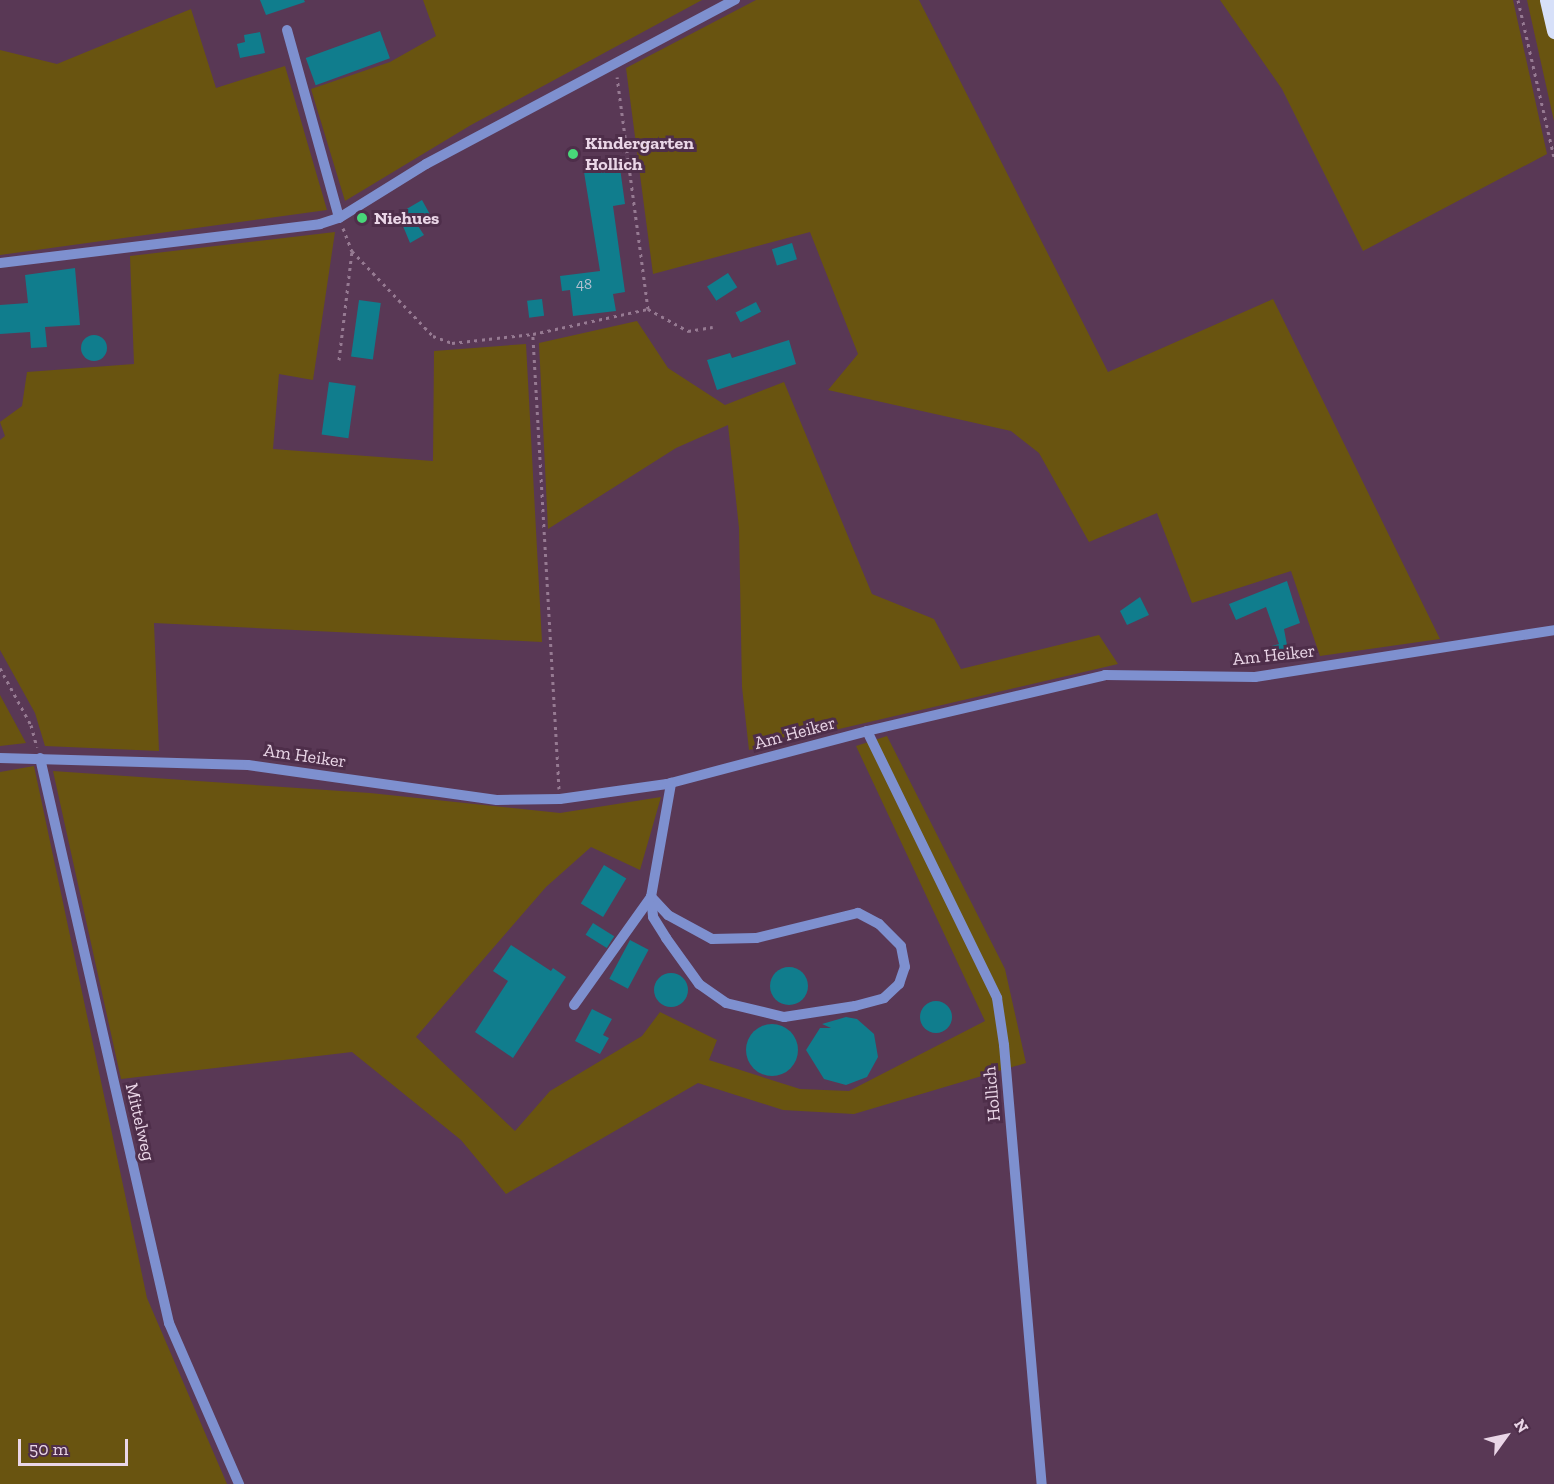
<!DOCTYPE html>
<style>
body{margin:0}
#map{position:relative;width:1554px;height:1484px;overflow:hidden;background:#593855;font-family:"Zilla Slab",serif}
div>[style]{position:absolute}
.green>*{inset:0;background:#695410}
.building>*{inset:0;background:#107d8d;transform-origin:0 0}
.round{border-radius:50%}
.path>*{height:3px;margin-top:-1.5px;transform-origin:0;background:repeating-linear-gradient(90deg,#967a92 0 3px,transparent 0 7.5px)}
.minor>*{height:10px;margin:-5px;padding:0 5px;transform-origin:5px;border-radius:5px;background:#7e90cf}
.major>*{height:15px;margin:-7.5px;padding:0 7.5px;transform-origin:7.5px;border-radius:7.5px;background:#d7e0f9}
.dots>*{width:16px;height:16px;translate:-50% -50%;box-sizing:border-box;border:3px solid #4e2e4a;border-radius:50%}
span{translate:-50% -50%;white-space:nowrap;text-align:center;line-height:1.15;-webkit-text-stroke:6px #4e2e4a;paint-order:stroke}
.number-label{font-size:15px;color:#b4c0d0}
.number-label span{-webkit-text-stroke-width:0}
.poi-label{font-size:18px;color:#ead6e7;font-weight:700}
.left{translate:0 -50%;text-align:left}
.street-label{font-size:18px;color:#ead6e7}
.north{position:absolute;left:1476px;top:1406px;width:60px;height:60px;-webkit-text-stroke:4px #4e2e4a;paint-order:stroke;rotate:57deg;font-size:16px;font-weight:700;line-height:24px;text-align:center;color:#ead6e7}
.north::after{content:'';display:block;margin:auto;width:21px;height:27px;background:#ead6e7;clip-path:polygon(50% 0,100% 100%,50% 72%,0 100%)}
.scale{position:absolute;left:18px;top:1439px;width:110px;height:27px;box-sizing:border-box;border:3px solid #ead6e7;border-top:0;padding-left:8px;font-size:18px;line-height:21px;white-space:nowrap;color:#ead6e7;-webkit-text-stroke:4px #4e2e4a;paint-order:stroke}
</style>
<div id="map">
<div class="green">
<i style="clip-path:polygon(423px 0,702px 0,471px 125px,345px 201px,311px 89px,390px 62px,436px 36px)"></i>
<i style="clip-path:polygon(756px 0,919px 0,1108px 372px,1273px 299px,1440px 639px,1320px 656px,1291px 571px,1192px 603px,1157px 513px,1089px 542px,1039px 453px,1011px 431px,828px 390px,858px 354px,810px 232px,653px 274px,626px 68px)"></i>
<i style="clip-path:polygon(1220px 0,1513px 0,1547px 154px,1363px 251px,1282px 89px)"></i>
<i style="clip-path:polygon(1527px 0,1554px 0,1554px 121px)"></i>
<i style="clip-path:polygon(191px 9px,216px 88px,285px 66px,327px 210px,0 255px,0 50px,57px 64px)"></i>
<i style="clip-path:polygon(335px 232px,313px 380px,279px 374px,273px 449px,433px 461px,434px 351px,526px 344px,542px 642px,154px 623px,159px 751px,45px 746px,35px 713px,0 650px,0 440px,5px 436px,0 422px,22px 406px,27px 372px,134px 364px,130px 256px)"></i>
<i style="clip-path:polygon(637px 321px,668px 368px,725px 405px,784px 382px,872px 594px,934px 619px,961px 669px,1099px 635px,1118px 664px,749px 750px,742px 687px,739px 528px,728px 425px,676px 448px,548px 529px,539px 343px)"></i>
<i style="clip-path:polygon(0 695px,26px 743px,0 746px)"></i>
<i style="clip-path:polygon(887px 736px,1005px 969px,1026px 1063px,854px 1114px,783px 1110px,698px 1083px,506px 1194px,461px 1140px,352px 1052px,121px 1079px,53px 771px,370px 793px,560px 813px,661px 797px,640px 870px,591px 847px,546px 887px,416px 1037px,515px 1131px,550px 1091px,642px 1036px,660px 1012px,717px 1040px,709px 1060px,800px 1089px,849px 1091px,985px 1021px,856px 746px)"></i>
<i style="clip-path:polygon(34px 766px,147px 1298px,227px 1484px,0 1484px,0 772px)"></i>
</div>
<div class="building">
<i style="clip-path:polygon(260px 0,304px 0,305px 2px,266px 15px)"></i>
<i style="left:380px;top:31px;width:29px;height:79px;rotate:70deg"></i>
<i style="clip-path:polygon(260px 32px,265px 53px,240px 58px,237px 44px,245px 42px,244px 35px)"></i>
<i style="clip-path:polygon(620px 168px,625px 204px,613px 206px,625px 292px,613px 294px,616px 311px,573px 316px,570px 290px,562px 291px,560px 276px,600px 271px,584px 172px)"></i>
<i style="clip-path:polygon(422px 200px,432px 218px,418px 226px,424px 235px,410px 243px,398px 214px)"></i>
<i style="left:792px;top:243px;width:17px;height:21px;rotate:73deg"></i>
<i style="clip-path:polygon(75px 268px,80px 325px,45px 327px,47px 347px,31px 348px,30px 332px,0 334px,0 305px,28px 303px,25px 275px)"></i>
<i style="left:728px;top:273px;width:17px;height:25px;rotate:57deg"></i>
<i style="left:542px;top:299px;width:17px;height:15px;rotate:83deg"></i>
<i style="left:359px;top:300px;width:22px;height:57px;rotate:8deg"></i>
<i style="left:756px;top:302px;width:11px;height:23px;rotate:63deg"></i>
<i class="round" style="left:81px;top:335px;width:26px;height:26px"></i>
<i style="clip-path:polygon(789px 340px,796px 364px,717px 390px,707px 360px,730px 353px,732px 358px)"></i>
<i style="left:329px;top:382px;width:27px;height:53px;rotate:8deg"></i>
<i style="clip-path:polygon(1287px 581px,1300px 623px,1284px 629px,1290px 661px,1275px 663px,1272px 646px,1279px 644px,1266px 607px,1236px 620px,1229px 604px)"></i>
<i style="clip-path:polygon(1140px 597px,1149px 615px,1127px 625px,1120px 611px)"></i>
<i style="left:604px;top:865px;width:26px;height:45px;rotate:31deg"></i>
<i style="left:593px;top:923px;width:25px;height:14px;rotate:32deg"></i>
<i style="left:630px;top:940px;width:21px;height:44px;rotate:28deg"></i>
<i style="clip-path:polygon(511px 945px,551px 971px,553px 968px,566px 977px,513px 1058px,475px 1032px,508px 981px,493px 971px)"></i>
<i class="round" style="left:770px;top:967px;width:38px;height:38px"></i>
<i class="round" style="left:654px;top:973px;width:34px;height:34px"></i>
<i class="round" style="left:920px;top:1001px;width:32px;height:32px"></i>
<i style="clip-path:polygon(592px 1009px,612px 1019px,603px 1035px,609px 1038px,600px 1054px,575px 1041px)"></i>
<i style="clip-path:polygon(846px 1017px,857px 1019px,874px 1034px,878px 1057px,867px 1077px,846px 1085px,824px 1079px,806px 1050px,820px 1028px,831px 1028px,822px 1024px)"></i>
<i class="round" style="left:746px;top:1024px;width:52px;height:52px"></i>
</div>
<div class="path">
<i style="left:1518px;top:0;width:161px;rotate:77.1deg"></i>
<i style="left:343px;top:228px;width:25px;rotate:69deg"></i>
<i style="left:352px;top:251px;width:117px;rotate:46.4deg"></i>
<i style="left:433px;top:336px;width:20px;rotate:20deg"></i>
<i style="left:452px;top:343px;width:81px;rotate:-6.3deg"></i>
<i style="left:648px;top:309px;width:46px;rotate:28.8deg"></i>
<i style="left:688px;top:331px;width:25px;rotate:-9deg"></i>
<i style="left:339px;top:360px;width:110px;rotate:-83.2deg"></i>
<i style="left:0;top:668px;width:65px;rotate:61.5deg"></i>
<i style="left:31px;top:725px;width:23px;rotate:75deg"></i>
<i style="left:559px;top:789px;width:456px;rotate:-93.3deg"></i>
<i style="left:533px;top:334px;width:118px;rotate:-12.3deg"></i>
<i style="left:648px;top:309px;width:234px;rotate:-97.6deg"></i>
</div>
<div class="minor">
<i style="left:287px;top:30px;width:195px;rotate:74.5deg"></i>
<i style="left:0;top:263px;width:322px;rotate:-6.9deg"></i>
<i style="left:320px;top:224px;width:20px;rotate:-18deg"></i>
<i style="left:339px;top:218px;width:102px;rotate:-31.8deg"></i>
<i style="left:426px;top:164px;width:350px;rotate:-28deg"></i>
<i style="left:867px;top:731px;width:297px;rotate:64deg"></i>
<i style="left:997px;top:998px;width:48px;rotate:81.5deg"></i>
<i style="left:1004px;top:1045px;width:441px;rotate:85.1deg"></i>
<i style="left:0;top:758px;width:248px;rotate:1.6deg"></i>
<i style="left:248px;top:765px;width:251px;rotate:8deg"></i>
<i style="left:497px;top:800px;width:63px;rotate:-0.9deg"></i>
<i style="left:560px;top:799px;width:108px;rotate:-8deg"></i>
<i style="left:667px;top:784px;width:207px;rotate:-14.8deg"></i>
<i style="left:867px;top:731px;width:244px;rotate:-13.2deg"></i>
<i style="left:1105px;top:675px;width:150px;rotate:0.8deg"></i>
<i style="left:1255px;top:677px;width:303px;rotate:-8.9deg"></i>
<i style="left:40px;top:758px;width:580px;rotate:77.14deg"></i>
<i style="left:169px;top:1323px;width:176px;rotate:66.5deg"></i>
<i style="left:651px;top:897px;width:20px;rotate:84deg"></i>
<i style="left:653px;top:917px;width:25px;rotate:58deg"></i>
<i style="left:666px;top:938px;width:57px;rotate:54.3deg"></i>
<i style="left:699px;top:984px;width:33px;rotate:35deg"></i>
<i style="left:726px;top:1003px;width:60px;rotate:13.6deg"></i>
<i style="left:784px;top:1017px;width:72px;rotate:-8.8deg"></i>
<i style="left:855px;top:1006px;width:30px;rotate:-15deg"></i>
<i style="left:884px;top:998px;width:21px;rotate:-43deg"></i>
<i style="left:899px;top:984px;width:18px;rotate:-71deg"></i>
<i style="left:905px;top:967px;width:21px;rotate:-101deg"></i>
<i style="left:901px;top:946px;width:31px;rotate:-135deg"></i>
<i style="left:879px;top:924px;width:24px;rotate:-152deg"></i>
<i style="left:858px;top:913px;width:105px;rotate:166.2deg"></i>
<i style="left:756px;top:938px;width:44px;rotate:178.7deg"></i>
<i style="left:712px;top:939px;width:50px;rotate:-151.4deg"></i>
<i style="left:668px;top:915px;width:25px;rotate:-133deg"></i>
<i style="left:651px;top:897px;width:116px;rotate:-80deg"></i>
<i style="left:574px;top:1005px;width:133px;rotate:-54.5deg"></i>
</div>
<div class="major">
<i style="left:1547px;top:0;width:32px;rotate:77deg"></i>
</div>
<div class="dots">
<i style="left:573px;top:154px;background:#48d779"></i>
<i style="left:362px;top:218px;background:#48d779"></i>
</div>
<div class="number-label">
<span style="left:584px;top:285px">48</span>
</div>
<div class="poi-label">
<span class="left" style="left:585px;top:154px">Kindergarten<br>Hollich</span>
<span class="left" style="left:374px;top:218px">Niehues</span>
</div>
<div class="street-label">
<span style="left:1274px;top:655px;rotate:-6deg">Am Heiker</span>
<span style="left:795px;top:733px;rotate:-15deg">Am Heiker</span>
<span style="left:305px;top:756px;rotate:8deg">Am Heiker</span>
<span style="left:992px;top:1094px;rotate:-95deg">Hollich</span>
<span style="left:140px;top:1122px;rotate:77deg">Mittelweg</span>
</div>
<div class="north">N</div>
<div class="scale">50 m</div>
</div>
